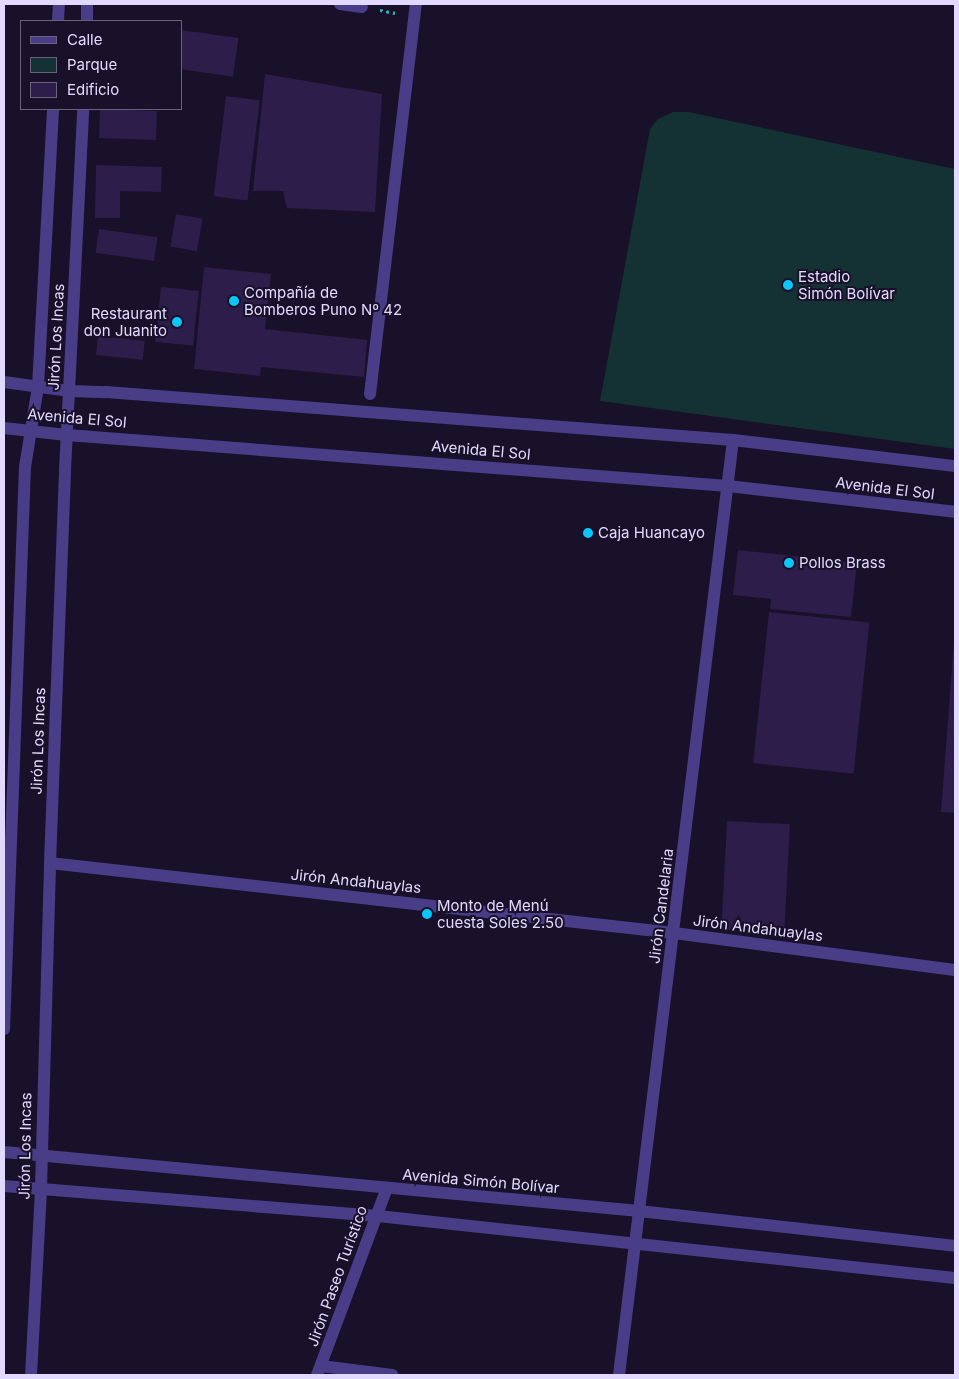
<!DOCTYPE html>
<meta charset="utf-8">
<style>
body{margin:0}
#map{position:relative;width:959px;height:1379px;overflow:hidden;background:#181129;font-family:Inter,sans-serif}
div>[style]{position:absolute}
.green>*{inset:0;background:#143133}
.building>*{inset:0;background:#2c1d4a;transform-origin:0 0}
.path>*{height:3px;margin-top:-1.5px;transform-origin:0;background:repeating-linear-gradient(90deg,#32b2ba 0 2.5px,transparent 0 6.5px)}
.minor>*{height:12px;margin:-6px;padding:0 6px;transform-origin:6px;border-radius:6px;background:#493d87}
.dots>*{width:14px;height:14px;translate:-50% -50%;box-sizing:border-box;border:2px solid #181129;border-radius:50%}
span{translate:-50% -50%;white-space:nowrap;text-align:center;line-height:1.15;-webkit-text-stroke:4px #181129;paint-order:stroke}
.poi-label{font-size:15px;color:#e2dafe}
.left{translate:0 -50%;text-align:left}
.right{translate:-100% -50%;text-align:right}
.street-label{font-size:15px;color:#e2dafe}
.frame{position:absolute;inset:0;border:5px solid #e2dafe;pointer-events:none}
.legend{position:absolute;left:20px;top:20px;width:162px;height:90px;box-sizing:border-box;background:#181129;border:1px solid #69617e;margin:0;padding:6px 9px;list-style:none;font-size:15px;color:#e2dafe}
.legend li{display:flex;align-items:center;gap:10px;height:25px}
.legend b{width:25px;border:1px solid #69617e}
</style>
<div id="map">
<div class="green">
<i style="clip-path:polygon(673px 112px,689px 112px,955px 169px,955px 449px,600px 401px,650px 129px,658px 119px)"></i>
</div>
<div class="building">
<i style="left:181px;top:30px;width:58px;height:39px;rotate:8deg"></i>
<i style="clip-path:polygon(265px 74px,382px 94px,375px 212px,287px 208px,283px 191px,253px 191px)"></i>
<i style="left:226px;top:96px;width:34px;height:101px;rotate:7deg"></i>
<i style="left:100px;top:109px;width:57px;height:29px;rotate:2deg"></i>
<i style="clip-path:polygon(96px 165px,162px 167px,161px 192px,120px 191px,120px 218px,95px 218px)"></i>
<i style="left:176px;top:214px;width:27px;height:33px;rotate:10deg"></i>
<i style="left:99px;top:229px;width:59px;height:24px;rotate:8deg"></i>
<i style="clip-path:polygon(204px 267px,271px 274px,265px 329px,367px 340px,364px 377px,261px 367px,260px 376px,194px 369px)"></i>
<i style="left:161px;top:287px;width:38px;height:55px;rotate:6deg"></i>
<i style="left:98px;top:336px;width:47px;height:19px;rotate:6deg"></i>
<i style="clip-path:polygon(738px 550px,857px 563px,851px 617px,770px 609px,771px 599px,733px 595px)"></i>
<i style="left:769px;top:612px;width:101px;height:152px;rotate:6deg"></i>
<i style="clip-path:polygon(954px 641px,955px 641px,955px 813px,941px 812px)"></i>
<i style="left:727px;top:821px;width:63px;height:108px;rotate:3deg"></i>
</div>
<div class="path">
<i style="left:380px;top:10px;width:16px;rotate:11deg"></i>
</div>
<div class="minor">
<i style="left:340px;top:4px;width:22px;rotate:8deg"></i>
<i style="left:58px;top:21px;width:17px;rotate:-87deg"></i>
<i style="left:87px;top:21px;width:17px;rotate:-90deg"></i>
<i style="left:4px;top:382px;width:67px;rotate:7.8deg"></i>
<i style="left:70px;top:391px;width:36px;rotate:2deg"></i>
<i style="left:106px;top:392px;width:629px;rotate:4.38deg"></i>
<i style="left:733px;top:440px;width:224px;rotate:6.7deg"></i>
<i style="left:370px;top:394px;width:393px;rotate:-83.3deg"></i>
<i style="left:4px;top:428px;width:63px;rotate:6.3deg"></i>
<i style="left:67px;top:435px;width:663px;rotate:4.41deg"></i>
<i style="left:728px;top:486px;width:228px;rotate:6.5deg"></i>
<i style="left:50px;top:863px;width:628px;rotate:6.4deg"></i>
<i style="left:674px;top:933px;width:283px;rotate:7.5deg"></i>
<i style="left:4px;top:1029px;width:562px;rotate:-87.86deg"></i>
<i style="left:25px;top:467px;width:81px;rotate:-80.8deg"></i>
<i style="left:38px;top:387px;width:278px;rotate:-86.9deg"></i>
<i style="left:4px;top:1152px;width:638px;rotate:5.31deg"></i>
<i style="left:639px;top:1211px;width:318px;rotate:6.3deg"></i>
<i style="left:4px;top:1186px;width:375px;rotate:4.6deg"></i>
<i style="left:378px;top:1216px;width:580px;rotate:6.13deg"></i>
<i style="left:321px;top:1366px;width:72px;rotate:7.2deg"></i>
<i style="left:31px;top:1375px;width:187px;rotate:-86.9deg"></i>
<i style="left:41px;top:1188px;width:325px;rotate:-88.4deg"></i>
<i style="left:50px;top:863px;width:393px;rotate:-87.8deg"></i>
<i style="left:65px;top:470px;width:361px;rotate:-87.1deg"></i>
<i style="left:317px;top:1375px;width:200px;rotate:-69.5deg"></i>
<i style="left:619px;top:1375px;width:942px;rotate:-83.05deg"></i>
</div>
<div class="dots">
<i style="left:788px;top:285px;background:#09c6fb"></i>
<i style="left:234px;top:301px;background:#09c6fb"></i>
<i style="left:177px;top:322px;background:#09c6fb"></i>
<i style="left:588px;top:533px;background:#09c6fb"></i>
<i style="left:789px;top:563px;background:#09c6fb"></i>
<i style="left:427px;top:914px;background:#09c6fb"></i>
</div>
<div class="poi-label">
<span class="left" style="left:798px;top:285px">Estadio<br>Simón Bolívar</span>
<span class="left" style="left:244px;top:301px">Compañía de<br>Bomberos Puno Nº 42</span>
<span class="right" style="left:167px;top:322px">Restaurant<br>don Juanito</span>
<span class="left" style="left:598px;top:533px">Caja Huancayo</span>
<span class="left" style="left:799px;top:563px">Pollos Brass</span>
<span class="left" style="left:437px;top:914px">Monto de Menú<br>cuesta Soles 2.50</span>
</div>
<div class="street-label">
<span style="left:56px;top:337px;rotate:-87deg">Jirón Los Incas</span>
<span style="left:77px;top:418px;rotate:5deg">Avenida El Sol</span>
<span style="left:481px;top:450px;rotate:5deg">Avenida El Sol</span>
<span style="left:885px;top:488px;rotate:7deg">Avenida El Sol</span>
<span style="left:38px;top:741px;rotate:-88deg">Jirón Los Incas</span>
<span style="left:356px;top:881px;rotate:6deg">Jirón Andahuaylas</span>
<span style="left:661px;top:906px;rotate:-83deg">Jirón Candelaria</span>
<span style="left:758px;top:928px;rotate:7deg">Jirón Andahuaylas</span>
<span style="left:25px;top:1146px;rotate:-89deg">Jirón Los Incas</span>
<span style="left:481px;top:1181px;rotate:5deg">Avenida Simón Bolívar</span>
<span style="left:337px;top:1276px;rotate:-70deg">Jirón Paseo Turístico</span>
</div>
<div class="frame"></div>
<ul class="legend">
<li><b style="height:6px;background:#493d87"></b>Calle</li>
<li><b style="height:14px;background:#143133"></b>Parque</li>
<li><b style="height:14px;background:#2c1d4a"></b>Edificio</li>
</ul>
</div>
